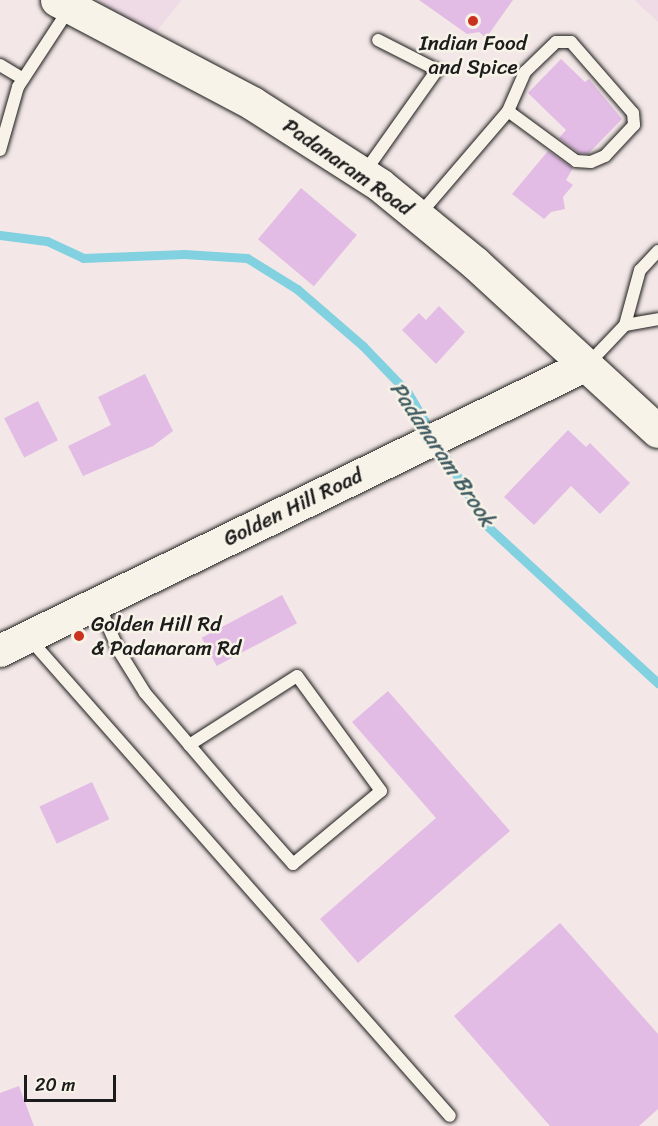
<!DOCTYPE html>
<style>
body{margin:0}
#map{position:relative;width:658px;height:1126px;overflow:hidden;background:#f3e8e7;font-family:Sriracha,sans-serif}
div>[style]{position:absolute}
.built>*{inset:0;background:#eedbe6}
.stream>*{height:9px;margin:-4.5px;padding:0 4.5px;transform-origin:4.5px;border-radius:4.5px;background:#82d1e0}
.building>*{inset:0;background:#e2bce5;transform-origin:0 0}
.roads{filter:drop-shadow(0 0 2px #1c1c1c) drop-shadow(0 0 2px #1c1c1c)}
.service>*{height:12px;margin:-6px;padding:0 6px;transform-origin:6px;border-radius:6px;background:#f7f3e8}
.tertiary>*{height:32px;margin:-16px;padding:0 16px;transform-origin:16px;border-radius:16px;background:#f7f3e8}
.secondary>*{height:33px;margin:-16.5px;padding:0 16.5px;transform-origin:16.5px;border-radius:16.5px;background:#f7f3e8}
.dots>*{width:16px;height:16px;translate:-50% -50%;box-sizing:border-box;border:3px solid #f7f3e8;border-radius:50%}
span{translate:-50% -50%;white-space:nowrap;text-align:center;line-height:1.15;-webkit-text-stroke:5px #f7f3e8;paint-order:stroke}
.poi-label{font-size:21px;color:#1c1c1c}
.left{translate:0 -50%;text-align:left}
.street-label{font-size:21px;color:#1c1c1c}
.water-label{font-size:22px;color:#405b61;font-style:italic}
.scale{position:absolute;left:24px;top:1075px;width:92px;height:27px;box-sizing:border-box;border:3px solid #1c1c1c;border-top:0;padding-left:8px;font-size:18px;line-height:21px;white-space:nowrap;color:#1c1c1c;-webkit-text-stroke:4px #f7f3e8;paint-order:stroke}
</style>
<div id="map">
<div class="built">
<i style="clip-path:polygon(98px 0,182px 0,152px 37px)"></i>
<i style="clip-path:polygon(634px 0,658px 0,658px 22px)"></i>
</div>
<div class="stream">
<i style="left:0;top:235px;width:47px;rotate:7.3deg"></i>
<i style="left:47px;top:241px;width:40px;rotate:25deg"></i>
<i style="left:83px;top:258px;width:101px;rotate:-2.3deg"></i>
<i style="left:184px;top:254px;width:63px;rotate:3.6deg"></i>
<i style="left:247px;top:258px;width:59px;rotate:31.8deg"></i>
<i style="left:297px;top:289px;width:87px;rotate:40.8deg"></i>
<i style="left:363px;top:346px;width:65px;rotate:46.2deg"></i>
<i style="left:408px;top:393px;width:153px;rotate:59.4deg"></i>
<i style="left:486px;top:525px;width:234px;rotate:42.6deg"></i>
</div>
<div class="building">
<i style="clip-path:polygon(419px 0,513px 0,486px 38px,479px 32px,467px 34px)"></i>
<i style="clip-path:polygon(561px 59px,585px 82px,589px 79px,622px 119px,588px 154px,579px 153px,559px 138px,566px 130px,528px 93px)"></i>
<i style="clip-path:polygon(548px 151px,573px 168px,566px 180px,573px 185px,563px 197px,565px 209px,551px 212px,544px 219px,512px 194px)"></i>
<i style="left:301px;top:188px;width:73px;height:67px;rotate:40deg"></i>
<i style="clip-path:polygon(439px 306px,465px 332px,436px 364px,402px 330px,419px 313px,426px 320px)"></i>
<i style="clip-path:polygon(145px 374px,173px 431px,153px 446px,83px 476px,68px 446px,111px 425px,98px 397px)"></i>
<i style="left:38px;top:401px;width:44px;height:38px;rotate:63deg"></i>
<i style="clip-path:polygon(568px 430px,586px 447px,590px 443px,630px 483px,600px 514px,571px 486px,534px 525px,504px 497px)"></i>
<i style="left:282px;top:595px;width:32px;height:91px;rotate:62deg"></i>
<i style="clip-path:polygon(388px 691px,510px 831px,358px 963px,320px 919px,436px 818px,352px 722px)"></i>
<i style="left:92px;top:782px;width:41px;height:58px;rotate:65deg"></i>
<i style="clip-path:polygon(560px 923px,658px 1034px,658px 1109px,639px 1126px,550px 1126px,454px 1016px)"></i>
<i style="clip-path:polygon(19px 1086px,34px 1126px,0 1126px,0 1093px)"></i>
</div>
<div class="roads">
<div class="service">
<i style="left:0;top:65px;width:27px;rotate:31deg"></i>
<i style="left:0;top:150px;width:66px;rotate:-74.1deg"></i>
<i style="left:18px;top:87px;width:93px;rotate:-56.8deg"></i>
<i style="left:364px;top:173px;width:126px;rotate:-54.7deg"></i>
<i style="left:437px;top:70px;width:66px;rotate:-153deg"></i>
<i style="left:419px;top:215px;width:137px;rotate:-49.4deg"></i>
<i style="left:508px;top:111px;width:43px;rotate:-66.4deg"></i>
<i style="left:525px;top:72px;width:43px;rotate:-44.1deg"></i>
<i style="left:556px;top:42px;width:15px"></i>
<i style="left:571px;top:42px;width:94px;rotate:48.9deg"></i>
<i style="left:633px;top:113px;width:12px;rotate:85deg"></i>
<i style="left:634px;top:125px;width:42px;rotate:133.1deg"></i>
<i style="left:605px;top:156px;width:15px;rotate:157deg"></i>
<i style="left:591px;top:162px;width:15px;rotate:-176deg"></i>
<i style="left:576px;top:161px;width:84px;rotate:-143.7deg"></i>
<i style="left:658px;top:251px;width:26px;rotate:133deg"></i>
<i style="left:640px;top:270px;width:57px;rotate:105.3deg"></i>
<i style="left:625px;top:325px;width:34px;rotate:-10deg"></i>
<i style="left:588px;top:364px;width:54px;rotate:-46.5deg"></i>
<i style="left:98px;top:603px;width:52px;rotate:66.4deg"></i>
<i style="left:119px;top:651px;width:49px;rotate:58.2deg"></i>
<i style="left:145px;top:693px;width:143px;rotate:49.5deg"></i>
<i style="left:238px;top:802px;width:83px;rotate:48.4deg"></i>
<i style="left:293px;top:864px;width:114px;rotate:-39.7deg"></i>
<i style="left:381px;top:791px;width:142px;rotate:-126.1deg"></i>
<i style="left:297px;top:676px;width:128px;rotate:147.4deg"></i>
<i style="left:28px;top:637px;width:638px;rotate:48.62deg"></i>
</div>
<div class="tertiary">
<i style="left:0;top:651px;width:653px;rotate:-25.98deg"></i>
</div>
<div class="secondary">
<i style="left:57px;top:0;width:221px;rotate:27.8deg"></i>
<i style="left:252px;top:103px;width:152px;rotate:32.6deg"></i>
<i style="left:380px;top:185px;width:123px;rotate:39.4deg"></i>
<i style="left:475px;top:263px;width:248px;rotate:42.6deg"></i>
</div>
</div>
<div class="dots">
<i style="left:473px;top:21px;background:#c8321e"></i>
<i style="left:79px;top:636px;background:#c8321e"></i>
</div>
<div class="poi-label">
<span style="left:473px;top:55px">Indian Food<br>and Spice</span>
<span class="left" style="left:91px;top:636px">Golden Hill Rd<br>&amp; Padanaram Rd</span>
</div>
<div class="street-label">
<span style="left:348px;top:167px;rotate:35deg">Padanaram Road</span>
<span style="left:293px;top:507px;rotate:-26deg">Golden Hill Road</span>
</div>
<div class="water-label">
<span style="left:443px;top:454px;rotate:56deg">Padanaram Brook</span>
</div>
<div class="scale">20 m</div>
</div>
